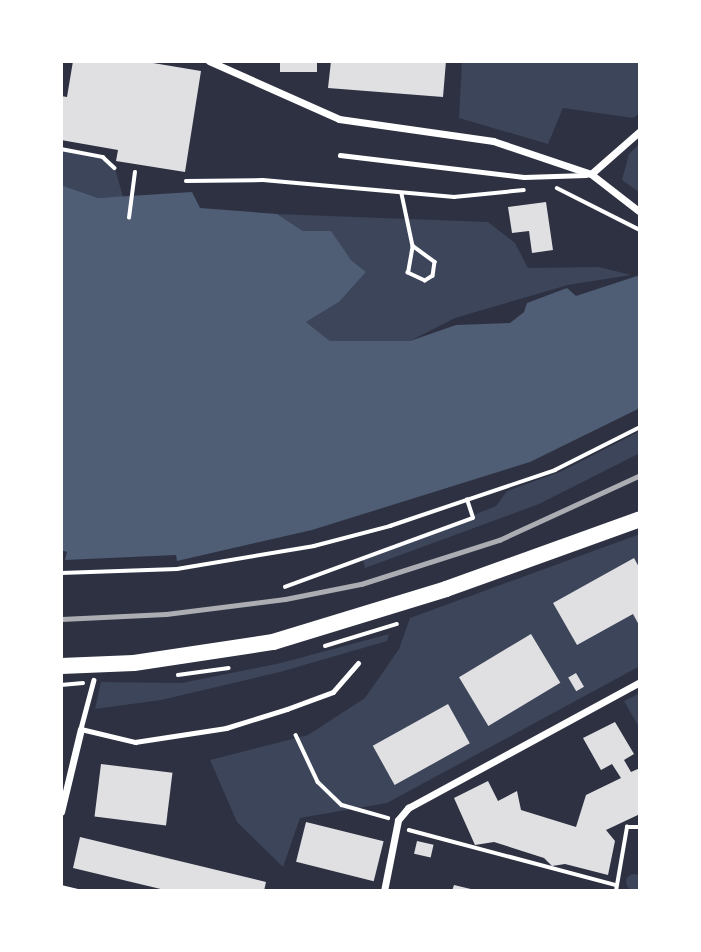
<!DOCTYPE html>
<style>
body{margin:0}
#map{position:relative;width:701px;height:952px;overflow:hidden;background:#2d3142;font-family:"Public Sans",sans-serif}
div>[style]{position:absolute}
.green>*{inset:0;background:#3c4559}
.round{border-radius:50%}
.water>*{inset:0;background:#4f5d75}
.building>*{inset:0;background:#e0e0e3;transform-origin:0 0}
.path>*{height:3.5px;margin:-1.75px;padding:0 1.75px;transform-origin:1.75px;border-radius:1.75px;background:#fff}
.service>*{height:4.5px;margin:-2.25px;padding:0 2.25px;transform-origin:2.25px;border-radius:2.25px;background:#fff}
.minor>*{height:7px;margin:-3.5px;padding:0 3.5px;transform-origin:3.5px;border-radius:3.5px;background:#fff}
.trunk>*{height:16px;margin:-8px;padding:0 8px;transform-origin:8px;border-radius:8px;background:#fff}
.rail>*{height:5px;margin:-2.5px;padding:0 2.5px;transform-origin:2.5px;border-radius:2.5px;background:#abadb3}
span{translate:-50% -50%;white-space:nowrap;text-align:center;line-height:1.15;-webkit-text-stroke:5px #fff;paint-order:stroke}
.frame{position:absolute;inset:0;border:63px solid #fff;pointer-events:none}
</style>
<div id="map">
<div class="green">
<i style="clip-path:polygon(462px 61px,640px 61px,640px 113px,633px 118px,563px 108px,548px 144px,459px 118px)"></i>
<i style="clip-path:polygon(640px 143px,640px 193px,622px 180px,629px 154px)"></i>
<i style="clip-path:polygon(61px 149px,103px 157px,115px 168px,123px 197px,98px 198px,61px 185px)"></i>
<i style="clip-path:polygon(277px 214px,488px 222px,515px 243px,528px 268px,599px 267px,631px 275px,568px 285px,455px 318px,410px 341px,330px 341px,306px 322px,339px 302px,366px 272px,351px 260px,331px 232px,303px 231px)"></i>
<i style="clip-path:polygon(640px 431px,640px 453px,539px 504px,365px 568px,363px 560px,496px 506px,507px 491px,562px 471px)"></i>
<i style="clip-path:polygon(640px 534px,640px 666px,387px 803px,300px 818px,283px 867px,237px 822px,210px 760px,308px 735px,365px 698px,399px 649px,410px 618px)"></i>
<i style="clip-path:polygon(389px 634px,387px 641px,280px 672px,161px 700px,95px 709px,101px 682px,182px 683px,281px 663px)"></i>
<i style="clip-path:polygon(640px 693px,640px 729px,624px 701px)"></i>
<i class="round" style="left:626px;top:874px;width:16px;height:16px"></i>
</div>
<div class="water">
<i style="clip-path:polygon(61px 185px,98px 198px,192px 192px,200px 208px,277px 214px,303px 231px,331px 231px,351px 260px,366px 272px,339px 302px,306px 322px,330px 341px,410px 341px,456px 325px,510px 323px,524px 312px,527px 303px,567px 288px,576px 296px,640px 275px,640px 408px,530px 462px,312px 530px,177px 561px,176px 555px,65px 560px,67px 552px,61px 550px)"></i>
</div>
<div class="building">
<i style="clip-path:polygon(73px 61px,141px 61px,201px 71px,185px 172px,116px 161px,118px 150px,61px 140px,61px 96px,67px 97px)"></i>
<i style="left:280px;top:61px;width:37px;height:11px"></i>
<i style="clip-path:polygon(331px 61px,446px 61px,443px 97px,328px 88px)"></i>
<i style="clip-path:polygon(546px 202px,553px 250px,532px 253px,529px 231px,512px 233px,508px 207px)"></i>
<i style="clip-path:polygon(634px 558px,640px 569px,640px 627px,633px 614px,577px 645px,553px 603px)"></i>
<i style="left:531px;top:634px;width:57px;height:84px;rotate:59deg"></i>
<i style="left:576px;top:673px;width:16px;height:9px;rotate:60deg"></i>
<i style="left:448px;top:704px;width:45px;height:86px;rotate:61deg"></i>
<i style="clip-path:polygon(615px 722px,634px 754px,624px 760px,631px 772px,640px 768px,640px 814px,606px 830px,615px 841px,608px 875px,565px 864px,552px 866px,544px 858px,494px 842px,475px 845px,454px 798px,488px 781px,498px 801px,517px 791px,521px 810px,576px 827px,586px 795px,621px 778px,612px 764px,601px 770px,583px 738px)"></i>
<i style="left:101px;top:764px;width:72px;height:53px;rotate:7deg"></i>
<i style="left:306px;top:822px;width:80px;height:41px;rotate:14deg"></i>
<i style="clip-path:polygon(80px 837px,266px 882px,264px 891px,169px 891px,73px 868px)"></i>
<i style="left:417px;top:841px;width:17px;height:13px;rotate:13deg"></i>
<i style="clip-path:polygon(454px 885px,475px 890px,475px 891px,452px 891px)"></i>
</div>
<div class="path">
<i style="left:61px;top:149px;width:43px;rotate:10.8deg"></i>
<i style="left:103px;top:157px;width:16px;rotate:43deg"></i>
<i style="left:186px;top:181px;width:77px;rotate:-0.7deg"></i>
<i style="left:263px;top:180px;width:192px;rotate:5.1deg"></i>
<i style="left:454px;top:197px;width:70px;rotate:-5.7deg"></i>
<i style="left:557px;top:188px;width:93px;rotate:26.8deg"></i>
<i style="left:402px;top:194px;width:53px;rotate:78.1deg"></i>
<i style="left:129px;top:218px;width:46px;rotate:-82.6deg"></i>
<i style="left:413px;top:246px;width:27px;rotate:36deg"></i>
<i style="left:435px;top:262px;width:14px;rotate:98deg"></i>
<i style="left:433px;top:276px;width:9px;rotate:148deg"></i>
<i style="left:425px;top:281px;width:19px;rotate:-155deg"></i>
<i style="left:408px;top:273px;width:27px;rotate:-80deg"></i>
<i style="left:61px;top:573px;width:116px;rotate:-2deg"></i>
<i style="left:177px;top:569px;width:139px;rotate:-9.5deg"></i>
<i style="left:314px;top:546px;width:79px;rotate:-14.7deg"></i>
<i style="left:390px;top:526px;width:174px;rotate:-18.7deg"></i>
<i style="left:555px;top:470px;width:95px;rotate:-26.8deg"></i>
<i style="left:285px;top:587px;width:200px;rotate:-20.2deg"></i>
<i style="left:473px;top:518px;width:19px;rotate:-108deg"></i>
<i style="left:325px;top:646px;width:75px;rotate:-17deg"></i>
<i style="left:178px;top:675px;width:51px;rotate:-7.8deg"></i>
<i style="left:61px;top:685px;width:22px;rotate:-5deg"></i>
<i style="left:296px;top:735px;width:52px;rotate:64.9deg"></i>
<i style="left:318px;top:782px;width:33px;rotate:44deg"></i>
<i style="left:342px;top:805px;width:48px;rotate:15.8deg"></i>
<i style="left:409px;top:830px;width:214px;rotate:14.9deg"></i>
<i style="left:61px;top:887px;width:18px;rotate:13deg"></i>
<i style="left:616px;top:891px;width:65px;rotate:-80.2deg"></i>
<i style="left:627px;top:827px;width:13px"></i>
</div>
<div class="service">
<i style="left:340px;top:155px;width:185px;rotate:6.8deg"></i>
<i style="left:524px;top:177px;width:62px;rotate:-1.8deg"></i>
<i style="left:94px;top:680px;width:51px;rotate:104.9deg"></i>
<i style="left:81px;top:729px;width:56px;rotate:13.5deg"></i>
<i style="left:135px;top:742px;width:92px;rotate:-8.7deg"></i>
<i style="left:226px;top:728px;width:64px;rotate:-17.3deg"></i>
<i style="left:287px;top:709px;width:49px;rotate:-20.3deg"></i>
<i style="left:333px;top:692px;width:38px;rotate:-49deg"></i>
</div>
<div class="minor">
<i style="left:209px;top:61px;width:142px;rotate:24deg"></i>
<i style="left:339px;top:119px;width:156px;rotate:8.1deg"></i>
<i style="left:493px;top:141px;width:103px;rotate:18.6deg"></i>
<i style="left:591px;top:174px;width:62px;rotate:37.8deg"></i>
<i style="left:591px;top:174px;width:65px;rotate:-41.3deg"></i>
<i style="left:61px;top:812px;width:85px;rotate:-76.5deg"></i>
<i style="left:384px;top:891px;width:72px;rotate:-78.8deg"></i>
<i style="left:398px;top:820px;width:16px;rotate:-50deg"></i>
<i style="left:408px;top:808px;width:264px;rotate:-28.5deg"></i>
</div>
<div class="trunk">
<i style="left:61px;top:666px;width:73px;rotate:-2.4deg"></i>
<i style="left:134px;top:663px;width:141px;rotate:-8.6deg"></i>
<i style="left:273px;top:642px;width:181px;rotate:-17deg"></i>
<i style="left:446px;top:589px;width:206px;rotate:-19.8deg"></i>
</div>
<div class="rail">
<i style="left:61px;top:619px;width:105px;rotate:-2.7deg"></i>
<i style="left:166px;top:614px;width:120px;rotate:-7.2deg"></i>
<i style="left:285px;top:599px;width:77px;rotate:-11.2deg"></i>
<i style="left:361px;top:584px;width:145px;rotate:-17.7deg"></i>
<i style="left:499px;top:540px;width:155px;rotate:-24.7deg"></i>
</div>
<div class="frame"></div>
</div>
